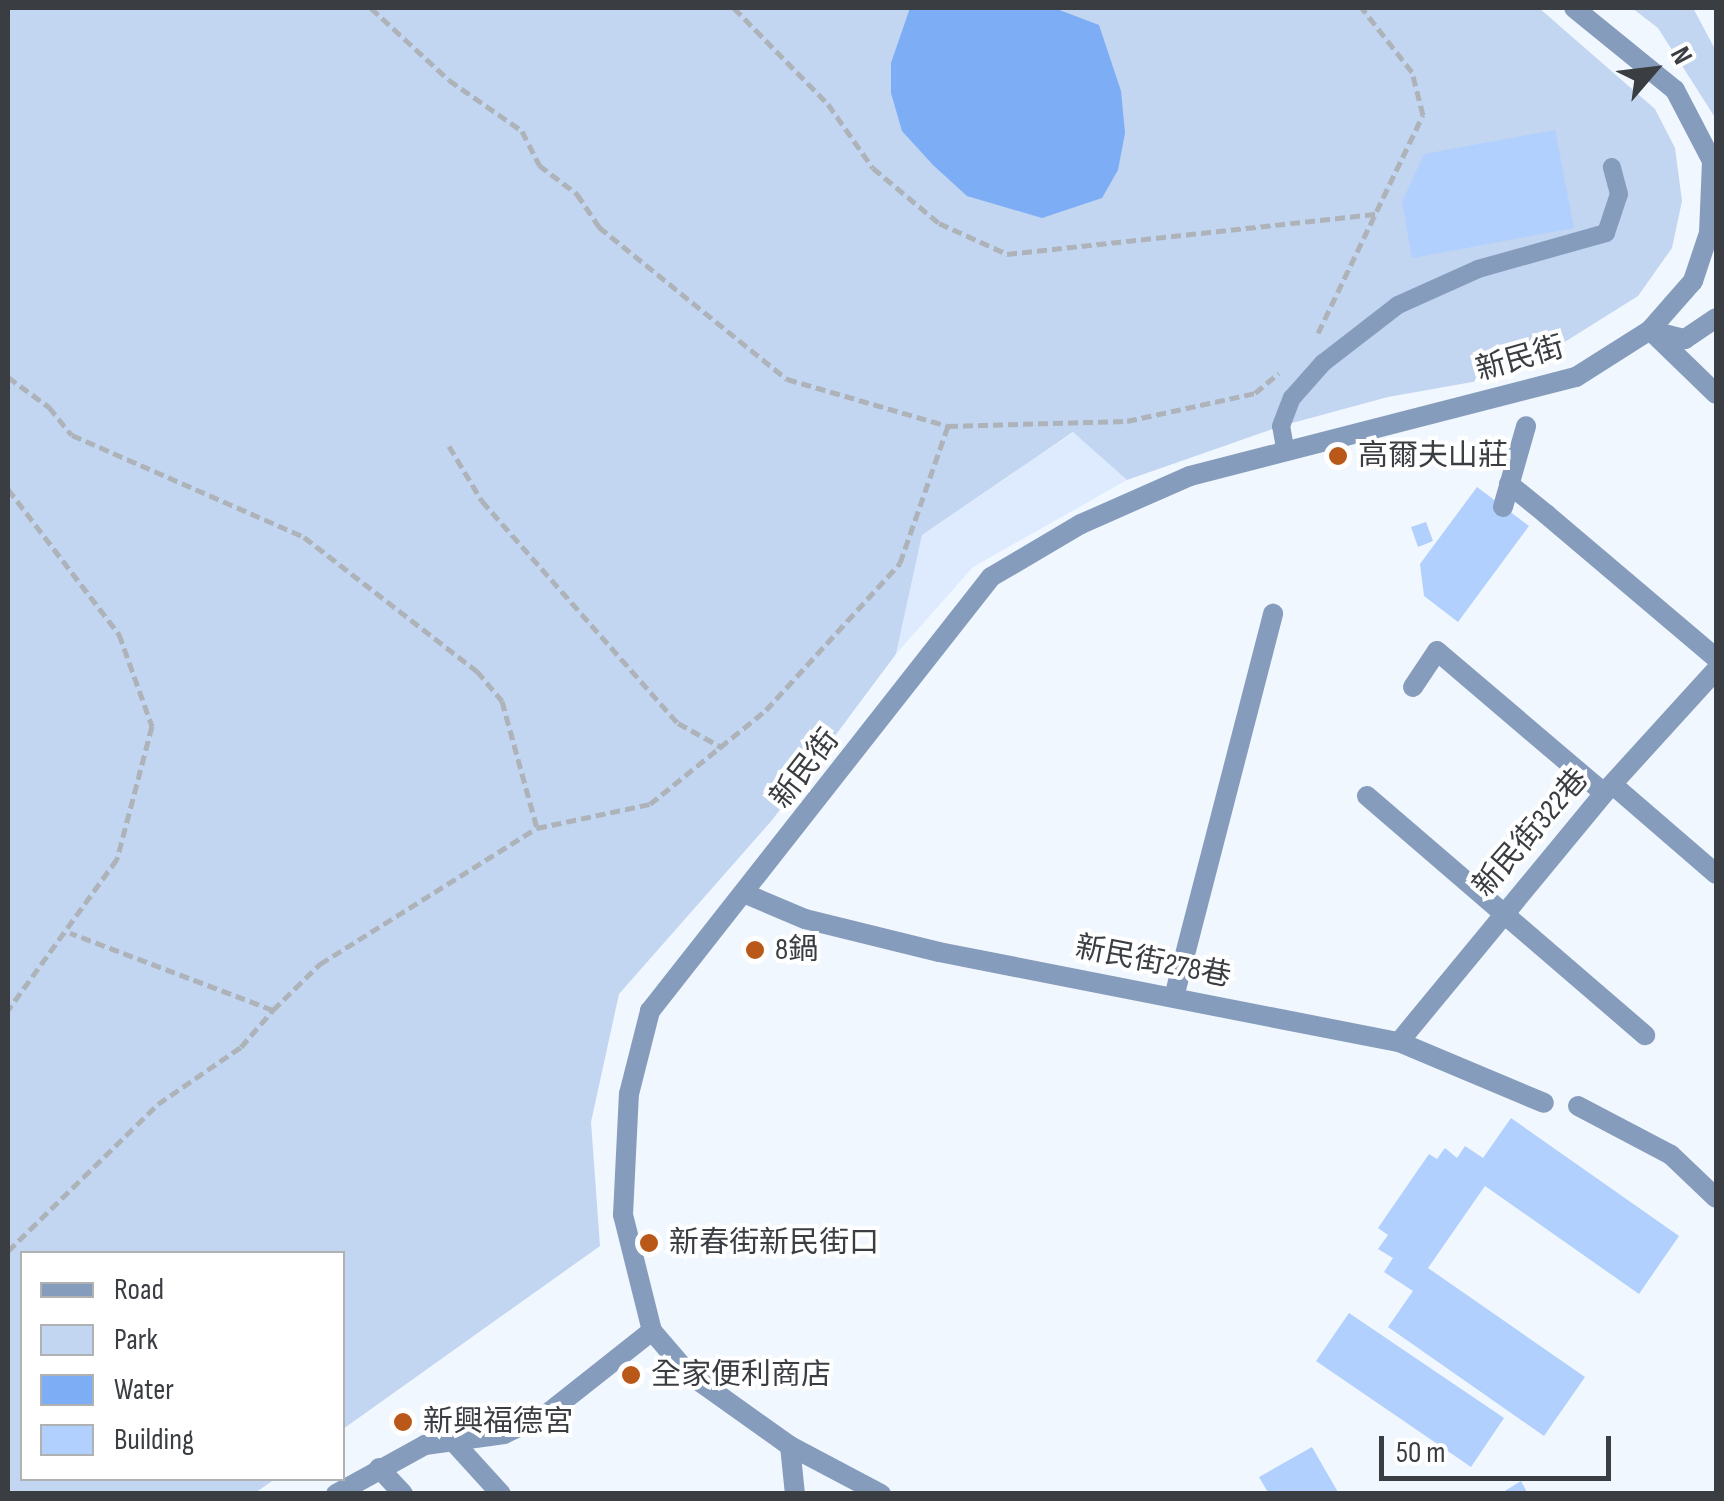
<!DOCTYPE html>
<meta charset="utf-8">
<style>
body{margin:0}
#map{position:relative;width:1724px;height:1501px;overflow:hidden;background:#f1f7fe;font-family:"Sofia Sans Condensed","Noto Sans TC",sans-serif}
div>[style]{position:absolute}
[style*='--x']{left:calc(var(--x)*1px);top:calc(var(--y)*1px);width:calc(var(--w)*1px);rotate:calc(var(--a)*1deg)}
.built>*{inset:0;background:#deebfe}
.green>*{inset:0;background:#c2d5f1}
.water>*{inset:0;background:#7cadf5}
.building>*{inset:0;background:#b2d0fd}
.path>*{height:5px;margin-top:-2.5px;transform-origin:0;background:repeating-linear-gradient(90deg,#aeb3b9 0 10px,transparent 0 15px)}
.service>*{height:18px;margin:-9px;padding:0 9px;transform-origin:9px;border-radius:9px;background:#869cbc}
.pedestrian>*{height:20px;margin:-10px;padding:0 10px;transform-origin:10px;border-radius:10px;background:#869cbc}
.minor>*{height:20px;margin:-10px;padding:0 10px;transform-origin:10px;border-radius:10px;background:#869cbc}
.dots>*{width:28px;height:28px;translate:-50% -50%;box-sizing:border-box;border:5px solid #fff;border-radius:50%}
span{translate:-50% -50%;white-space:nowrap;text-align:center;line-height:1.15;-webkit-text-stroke:8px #fff;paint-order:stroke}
.street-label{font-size:30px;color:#3a3d42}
.poi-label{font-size:30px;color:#3a3d42}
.left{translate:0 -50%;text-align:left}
.frame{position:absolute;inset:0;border:10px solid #3a3d42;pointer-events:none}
.legend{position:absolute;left:20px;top:1251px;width:325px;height:230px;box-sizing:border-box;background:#fff;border:2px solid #b0b1b3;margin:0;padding:12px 18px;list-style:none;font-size:30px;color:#3a3d42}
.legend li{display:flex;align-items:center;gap:20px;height:50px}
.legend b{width:50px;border:2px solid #b0b1b3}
.north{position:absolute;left:1604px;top:20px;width:100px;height:100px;-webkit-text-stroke:8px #fff;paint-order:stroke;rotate:62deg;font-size:28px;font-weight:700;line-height:40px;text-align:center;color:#3a3d42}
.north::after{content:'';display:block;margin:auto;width:35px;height:45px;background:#3a3d42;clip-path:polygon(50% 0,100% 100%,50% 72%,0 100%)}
.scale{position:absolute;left:1379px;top:1436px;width:232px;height:45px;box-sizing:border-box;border:5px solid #3a3d42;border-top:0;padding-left:12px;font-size:30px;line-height:35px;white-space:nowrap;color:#3a3d42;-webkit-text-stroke:8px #fff;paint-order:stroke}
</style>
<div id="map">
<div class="built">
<i style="clip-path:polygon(1074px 432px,1127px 480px,973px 567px,896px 654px,922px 535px)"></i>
</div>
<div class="green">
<i style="clip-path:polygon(8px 8px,1539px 8px,1655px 109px,1675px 148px,1682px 201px,1672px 248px,1638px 296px,1512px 375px,1388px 397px,1281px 426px,1127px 480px,1073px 432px,922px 535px,896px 654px,773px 819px,619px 994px,591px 1122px,600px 1246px,343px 1429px,342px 1254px,22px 1254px,22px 1478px,275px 1479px,255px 1493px,8px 1494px)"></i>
<i style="clip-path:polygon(1632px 8px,1693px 8px,1716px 51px,1716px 119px,1658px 28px)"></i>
</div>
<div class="water">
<i style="clip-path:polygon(910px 8px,1054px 8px,1099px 25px,1121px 91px,1125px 133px,1118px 170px,1102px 198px,1042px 218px,967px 196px,933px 165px,902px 131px,891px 93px,891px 63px)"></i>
</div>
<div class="building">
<i style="clip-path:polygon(1555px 130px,1574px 228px,1412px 258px,1402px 202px,1424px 154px)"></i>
<i style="clip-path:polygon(1477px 487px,1529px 526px,1458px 622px,1424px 596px,1420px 564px)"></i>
<i style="clip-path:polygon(1426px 522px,1433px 541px,1418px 547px,1411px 527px)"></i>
<i style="clip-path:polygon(1511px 1118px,1679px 1236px,1639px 1294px,1485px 1186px,1428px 1268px,1585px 1377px,1544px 1436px,1388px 1327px,1413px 1291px,1384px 1272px,1393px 1258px,1378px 1249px,1388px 1235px,1378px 1228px,1429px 1154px,1437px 1159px,1445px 1148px,1457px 1158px,1465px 1146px,1483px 1158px)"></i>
<i style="clip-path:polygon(1349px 1313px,1504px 1418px,1471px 1467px,1316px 1361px)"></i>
<i style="clip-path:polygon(1312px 1447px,1339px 1494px,1269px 1494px,1259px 1477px)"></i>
<i style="clip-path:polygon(1521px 1481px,1528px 1494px,1500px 1494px)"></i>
</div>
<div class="path">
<i style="--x:371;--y:8;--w:106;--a:42.7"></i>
<i style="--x:449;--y:80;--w:89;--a:34.9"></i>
<i style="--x:522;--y:131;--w:38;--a:63"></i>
<i style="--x:539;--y:165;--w:48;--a:37.3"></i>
<i style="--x:577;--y:194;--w:40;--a:56"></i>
<i style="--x:599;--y:227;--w:242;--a:39"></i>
<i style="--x:787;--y:379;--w:168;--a:16.3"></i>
<i style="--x:948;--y:426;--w:179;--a:-1.6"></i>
<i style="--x:1127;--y:421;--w:131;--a:-12.3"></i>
<i style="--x:1255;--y:393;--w:31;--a:-40"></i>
<i style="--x:734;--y:8;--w:134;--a:45.6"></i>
<i style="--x:828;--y:104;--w:78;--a:54.9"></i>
<i style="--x:873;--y:168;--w:86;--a:39.8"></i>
<i style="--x:939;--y:223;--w:75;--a:24.5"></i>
<i style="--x:1007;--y:254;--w:372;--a:-6.2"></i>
<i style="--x:1318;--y:333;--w:242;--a:-64.3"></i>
<i style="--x:1423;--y:115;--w:44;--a:-104.3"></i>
<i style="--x:1412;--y:72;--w:81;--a:-128"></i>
<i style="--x:8;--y:377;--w:51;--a:36.2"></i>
<i style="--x:49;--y:407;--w:36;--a:51"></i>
<i style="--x:72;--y:435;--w:253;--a:23.7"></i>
<i style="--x:304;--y:537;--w:219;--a:37.8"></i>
<i style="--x:477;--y:671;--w:39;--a:50"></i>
<i style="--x:502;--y:701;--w:132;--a:74.6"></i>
<i style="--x:537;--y:828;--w:116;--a:-12"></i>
<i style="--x:650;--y:804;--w:149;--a:-39"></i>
<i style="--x:766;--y:710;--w:199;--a:-47.6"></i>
<i style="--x:900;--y:563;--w:145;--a:-70.7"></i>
<i style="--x:449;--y:446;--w:64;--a:59"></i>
<i style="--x:482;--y:501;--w:296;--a:48.6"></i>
<i style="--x:678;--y:723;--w:51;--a:29.1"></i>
<i style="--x:8;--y:489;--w:183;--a:52.6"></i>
<i style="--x:119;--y:634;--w:98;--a:70.3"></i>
<i style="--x:152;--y:726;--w:138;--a:104.7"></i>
<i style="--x:117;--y:859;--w:186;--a:125.8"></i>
<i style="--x:273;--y:1010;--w:66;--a:-44.4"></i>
<i style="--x:320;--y:964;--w:256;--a:-32.1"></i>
<i style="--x:8;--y:1251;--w:210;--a:-44.4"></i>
<i style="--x:158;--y:1104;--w:101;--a:-34.5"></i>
<i style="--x:241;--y:1047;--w:49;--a:-49.1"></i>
<i style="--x:273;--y:1010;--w:217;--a:-159.2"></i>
</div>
<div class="service">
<i style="--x:1285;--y:448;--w:22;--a:-100"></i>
<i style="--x:1281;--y:426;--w:30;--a:-69"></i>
<i style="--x:1292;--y:398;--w:47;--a:-48.5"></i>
<i style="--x:1323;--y:363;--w:95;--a:-37.7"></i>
<i style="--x:1398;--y:305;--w:88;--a:-24.2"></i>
<i style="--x:1478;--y:269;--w:133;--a:-15.7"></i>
<i style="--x:1606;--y:233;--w:41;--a:-71.6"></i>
<i style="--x:1619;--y:194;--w:28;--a:-105"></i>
</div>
<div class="pedestrian">
<i style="--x:1509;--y:484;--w:48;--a:39"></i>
<i style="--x:1503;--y:507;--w:84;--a:-74.1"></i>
<i style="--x:1174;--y:997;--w:396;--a:-75.5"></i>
</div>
<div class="minor">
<i style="--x:1650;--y:330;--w:92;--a:44.1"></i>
<i style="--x:1652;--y:331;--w:34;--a:14"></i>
<i style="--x:1685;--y:339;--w:37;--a:-34"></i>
<i style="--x:1546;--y:514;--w:223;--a:40.3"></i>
<i style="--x:1413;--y:687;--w:43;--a:-56.3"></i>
<i style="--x:1437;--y:651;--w:219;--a:40.4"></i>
<i style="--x:1613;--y:785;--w:136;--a:40.8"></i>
<i style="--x:1367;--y:796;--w:367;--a:40.7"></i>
<i style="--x:746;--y:894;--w:64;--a:23"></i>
<i style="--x:805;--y:919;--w:138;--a:13.8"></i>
<i style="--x:939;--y:952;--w:469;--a:11.1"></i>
<i style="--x:1399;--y:1042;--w:157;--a:22.8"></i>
<i style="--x:1399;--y:1042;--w:323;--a:-50.5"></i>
<i style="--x:1604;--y:793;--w:166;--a:-47.7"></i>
<i style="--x:1578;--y:1106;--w:105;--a:27.8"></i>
<i style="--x:1671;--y:1155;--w:62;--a:43.7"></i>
<i style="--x:451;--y:1439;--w:74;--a:47.7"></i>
<i style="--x:790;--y:1446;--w:48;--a:84.1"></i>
<i style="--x:379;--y:1468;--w:35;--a:47"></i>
<i style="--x:336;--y:1494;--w:102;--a:-28.8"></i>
<i style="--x:425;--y:1445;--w:80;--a:-7.9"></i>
<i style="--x:504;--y:1434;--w:49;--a:-25.5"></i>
<i style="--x:548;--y:1413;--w:132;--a:-38.3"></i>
<i style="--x:881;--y:1494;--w:103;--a:-152.2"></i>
<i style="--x:790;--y:1446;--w:124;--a:-144.5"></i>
<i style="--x:689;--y:1374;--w:57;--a:-130.7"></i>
<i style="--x:652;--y:1331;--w:120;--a:-104"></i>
<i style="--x:623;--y:1215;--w:121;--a:-87.2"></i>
<i style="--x:629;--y:1094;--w:86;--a:-75.8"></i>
<i style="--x:650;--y:1011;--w:552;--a:-51.84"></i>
<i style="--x:991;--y:577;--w:104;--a:-30.5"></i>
<i style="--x:1081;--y:524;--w:119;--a:-23.8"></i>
<i style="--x:1190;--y:476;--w:398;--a:-14.4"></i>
<i style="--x:1576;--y:377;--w:88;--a:-32.4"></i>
<i style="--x:1650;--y:330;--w:65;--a:-48.7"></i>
<i style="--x:1693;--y:281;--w:51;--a:-71.6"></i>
<i style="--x:1709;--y:233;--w:72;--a:-87.6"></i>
<i style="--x:1712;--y:161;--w:80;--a:-117.5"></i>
<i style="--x:1675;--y:90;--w:130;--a:-140.9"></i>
</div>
<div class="dots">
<i style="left:1338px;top:456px;background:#b95819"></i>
<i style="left:755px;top:950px;background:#b95819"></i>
<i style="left:649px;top:1243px;background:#b95819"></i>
<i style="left:631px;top:1375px;background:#b95819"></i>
<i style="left:403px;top:1422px;background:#b95819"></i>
</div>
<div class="street-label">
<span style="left:1520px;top:359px;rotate:-16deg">新民街</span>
<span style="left:805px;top:769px;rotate:-52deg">新民街</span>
<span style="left:1531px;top:833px;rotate:-49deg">新民街322巷</span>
<span style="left:1153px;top:962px;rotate:11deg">新民街278巷</span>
</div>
<div class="poi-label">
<span class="left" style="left:1358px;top:456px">高爾夫山莊</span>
<span class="left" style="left:775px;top:950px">8鍋</span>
<span class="left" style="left:669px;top:1243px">新春街新民街口</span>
<span class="left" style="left:651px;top:1375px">全家便利商店</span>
<span class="left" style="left:423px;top:1422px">新興福德宮</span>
</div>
<div class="frame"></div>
<ul class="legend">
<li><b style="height:12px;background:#869cbc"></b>Road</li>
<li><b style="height:28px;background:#c2d5f1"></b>Park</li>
<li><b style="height:28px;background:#7cadf5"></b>Water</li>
<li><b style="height:28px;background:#b2d0fd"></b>Building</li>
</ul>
<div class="north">N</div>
<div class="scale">50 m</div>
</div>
